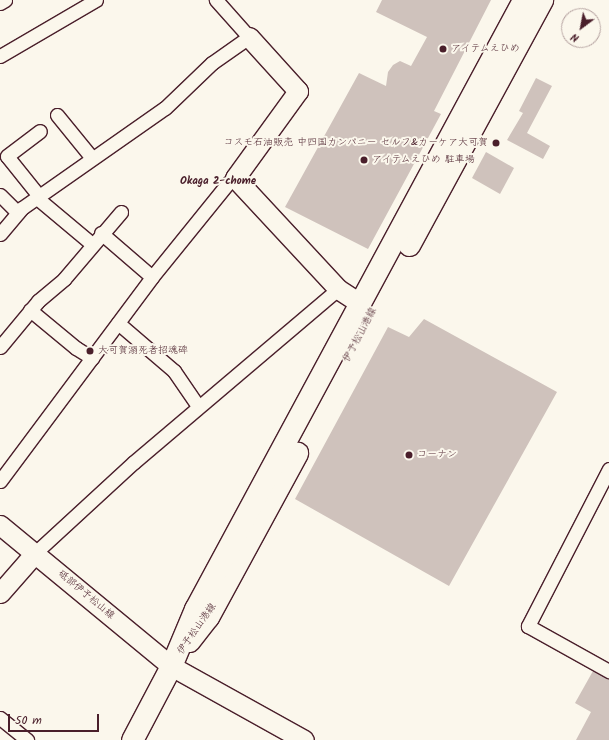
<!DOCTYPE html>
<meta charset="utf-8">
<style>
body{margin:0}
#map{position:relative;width:609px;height:740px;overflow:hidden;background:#fbf7ec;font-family:Kalam,"Klee One",sans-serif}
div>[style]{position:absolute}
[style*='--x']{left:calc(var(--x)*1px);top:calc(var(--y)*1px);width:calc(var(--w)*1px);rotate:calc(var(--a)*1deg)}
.building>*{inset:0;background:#cfc2bc}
.roads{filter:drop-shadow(1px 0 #4a1f2b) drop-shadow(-1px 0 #4a1f2b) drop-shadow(0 1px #4a1f2b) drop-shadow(0 -1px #4a1f2b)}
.street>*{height:13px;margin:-6.5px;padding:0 6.5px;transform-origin:6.5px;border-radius:6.5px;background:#fbf7ec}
.secondary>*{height:19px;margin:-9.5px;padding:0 9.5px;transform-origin:9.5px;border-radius:9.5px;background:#fbf7ec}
.primary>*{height:21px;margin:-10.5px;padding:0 10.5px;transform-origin:10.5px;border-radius:10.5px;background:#fbf7ec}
.dots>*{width:11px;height:11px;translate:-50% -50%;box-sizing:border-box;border:2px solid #fbf7ec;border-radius:50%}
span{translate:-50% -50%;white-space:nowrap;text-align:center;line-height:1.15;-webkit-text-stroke:4px #fbf7ec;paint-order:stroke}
.poi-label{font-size:10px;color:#4a1f2b}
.left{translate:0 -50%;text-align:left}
.right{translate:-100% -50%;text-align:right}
.street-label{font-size:10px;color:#4a1f2b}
.neighbourhood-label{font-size:11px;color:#4a1f2b;font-weight:700}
.north{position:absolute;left:561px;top:8px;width:40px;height:40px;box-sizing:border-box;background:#fbf7ec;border:1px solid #b4a19f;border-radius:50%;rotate:212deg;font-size:11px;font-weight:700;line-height:16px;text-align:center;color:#4a1f2b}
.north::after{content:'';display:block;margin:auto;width:14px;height:18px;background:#4a1f2b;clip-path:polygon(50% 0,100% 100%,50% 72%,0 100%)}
.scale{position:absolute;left:8px;top:714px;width:91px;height:18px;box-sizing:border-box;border:2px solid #4a1f2b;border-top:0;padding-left:5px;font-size:12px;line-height:14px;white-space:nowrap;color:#4a1f2b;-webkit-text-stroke:3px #fbf7ec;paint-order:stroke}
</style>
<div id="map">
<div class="building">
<i style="clip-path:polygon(382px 0,491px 0,434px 111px,441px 114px,368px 249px,285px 207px,359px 73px,386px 86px,388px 72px,393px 65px,400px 61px,411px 66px,427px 37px,376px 12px)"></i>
<i style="clip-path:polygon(536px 78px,552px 86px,527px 133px,550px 146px,543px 159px,507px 140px,523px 113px,519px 111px)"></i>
<i style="clip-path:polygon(486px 152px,514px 168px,500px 194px,472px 178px)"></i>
<i style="clip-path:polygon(424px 319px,557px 392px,449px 586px,295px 499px,388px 327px,409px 337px)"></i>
<i style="clip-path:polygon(593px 671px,609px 680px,609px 740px,576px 740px,591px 712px,575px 703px)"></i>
</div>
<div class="roads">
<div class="street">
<i style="--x:0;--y:3;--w:6;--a:-31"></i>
<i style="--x:0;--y:56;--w:111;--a:-30.3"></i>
<i style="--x:57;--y:115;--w:55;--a:50.9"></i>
<i style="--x:0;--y:195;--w:25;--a:45"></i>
<i style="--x:39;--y:196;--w:51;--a:-128.7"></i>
<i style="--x:7;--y:156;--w:41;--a:-37.1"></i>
<i style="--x:37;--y:198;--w:72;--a:39.9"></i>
<i style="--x:101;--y:233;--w:67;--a:40.8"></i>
<i style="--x:0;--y:234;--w:34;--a:-50"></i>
<i style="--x:22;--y:208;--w:174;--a:-35"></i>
<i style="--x:165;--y:108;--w:65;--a:-43.8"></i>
<i style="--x:212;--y:63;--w:45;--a:-35.1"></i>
<i style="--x:249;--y:37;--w:50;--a:-131.7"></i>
<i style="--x:30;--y:310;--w:60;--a:39.6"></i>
<i style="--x:76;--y:348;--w:19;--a:32"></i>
<i style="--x:118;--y:323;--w:74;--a:40.6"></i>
<i style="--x:174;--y:371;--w:42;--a:55.6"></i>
<i style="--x:0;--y:347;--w:60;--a:-50.4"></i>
<i style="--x:38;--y:301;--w:34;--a:-40"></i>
<i style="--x:64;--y:279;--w:88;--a:-49.6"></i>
<i style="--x:609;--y:469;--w:177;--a:117.3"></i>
<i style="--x:528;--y:626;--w:93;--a:29.1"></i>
<i style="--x:0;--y:481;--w:254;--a:-53.3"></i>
<i style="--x:152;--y:277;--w:121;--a:-51"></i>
<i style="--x:228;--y:183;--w:9;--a:-36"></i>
<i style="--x:35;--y:553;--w:134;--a:-42.6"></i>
<i style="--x:134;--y:462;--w:267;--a:-40.3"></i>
<i style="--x:0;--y:718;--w:35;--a:39"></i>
</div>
<div class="secondary">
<i style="--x:249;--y:37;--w:73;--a:47.8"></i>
<i style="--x:298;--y:91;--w:107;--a:125.9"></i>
<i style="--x:235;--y:178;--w:151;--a:47.1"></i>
<i style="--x:338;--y:289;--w:27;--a:33"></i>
<i style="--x:0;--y:525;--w:222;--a:39.5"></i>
<i style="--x:171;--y:666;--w:152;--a:29.1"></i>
<i style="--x:0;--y:593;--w:53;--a:-48.8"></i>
</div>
<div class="primary">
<i style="--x:409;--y:245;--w:279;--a:-61.5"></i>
<i style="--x:189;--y:641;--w:31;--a:-52"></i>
<i style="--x:208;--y:617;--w:187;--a:-61.5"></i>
<i style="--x:132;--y:740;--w:84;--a:-62.2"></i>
<i style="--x:171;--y:666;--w:62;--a:-67.2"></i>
<i style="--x:195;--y:609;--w:692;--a:-61.69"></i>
</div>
</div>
<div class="dots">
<i style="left:443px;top:49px;background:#4a1f2b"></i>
<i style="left:496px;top:143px;background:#4a1f2b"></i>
<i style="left:364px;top:160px;background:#4a1f2b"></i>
<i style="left:90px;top:351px;background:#4a1f2b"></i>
<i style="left:409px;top:455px;background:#4a1f2b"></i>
</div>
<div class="poi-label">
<span class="left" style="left:451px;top:49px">アイテムえひめ</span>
<span class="right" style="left:488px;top:143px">コスモ石油販売 中四国カンパニー セルフ&amp;カーケア大可賀</span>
<span class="left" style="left:372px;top:160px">アイテムえひめ 駐車場</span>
<span class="left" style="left:98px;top:351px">大可賀溺死者招魂碑</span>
<span class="left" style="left:417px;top:455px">コーナン</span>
</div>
<div class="street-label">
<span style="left:360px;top:335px;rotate:-62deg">伊予松山港線</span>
<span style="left:86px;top:595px;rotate:40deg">砥部伊予松山線</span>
<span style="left:197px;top:629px;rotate:-55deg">伊予松山港線</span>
</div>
<div class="neighbourhood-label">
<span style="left:218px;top:181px">Okaga 2-chome</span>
</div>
<div class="north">N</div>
<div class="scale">50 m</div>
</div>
